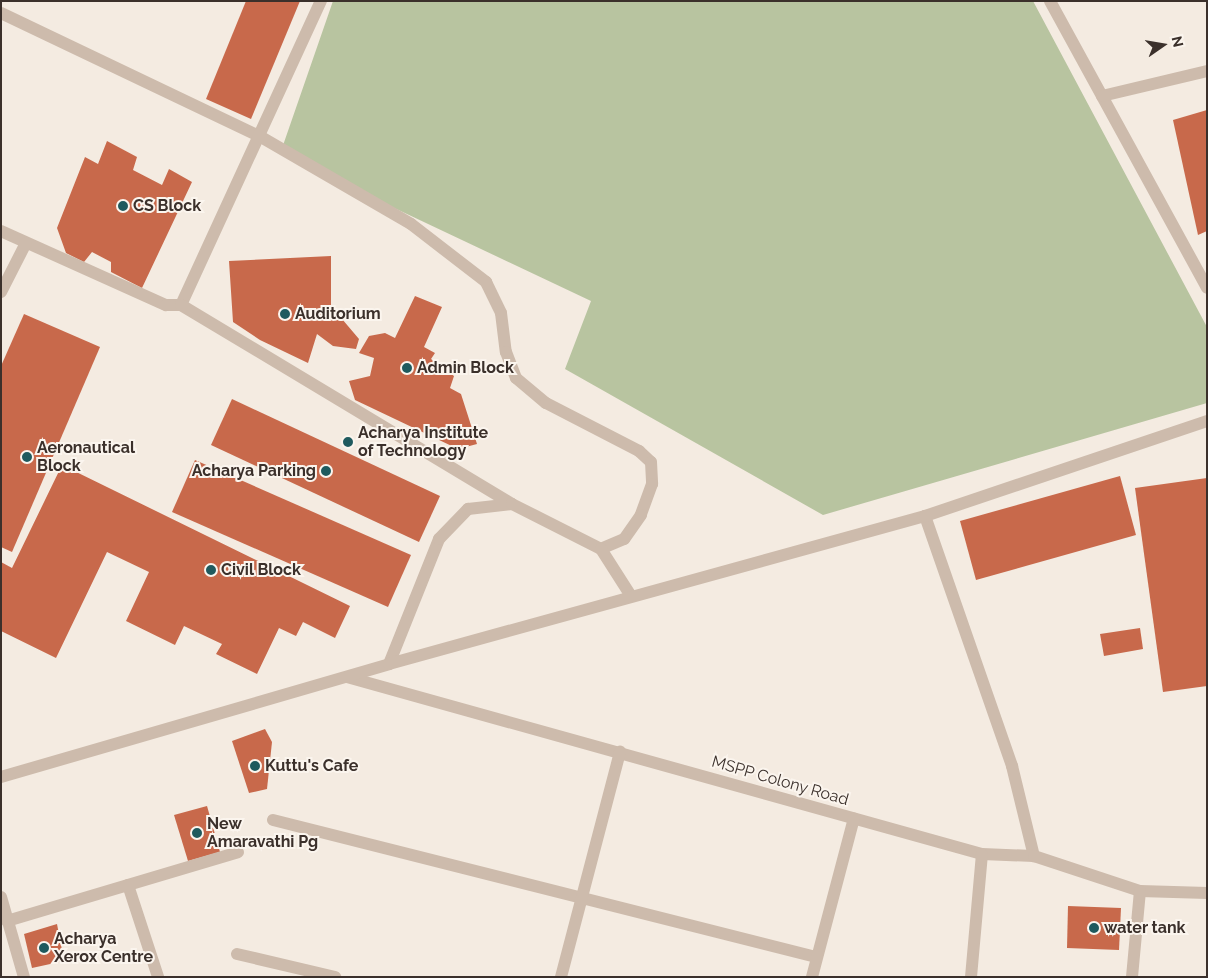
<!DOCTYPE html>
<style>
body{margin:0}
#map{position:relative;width:1208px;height:978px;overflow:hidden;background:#f4ebe1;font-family:Raleway,sans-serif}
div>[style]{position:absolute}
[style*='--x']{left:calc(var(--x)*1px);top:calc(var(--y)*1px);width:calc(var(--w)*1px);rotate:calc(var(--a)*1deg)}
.green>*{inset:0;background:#b8c4a0}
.building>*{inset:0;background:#c8694b}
.minor>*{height:12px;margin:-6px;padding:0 6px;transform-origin:6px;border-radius:6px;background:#cdbbac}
.dots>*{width:14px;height:14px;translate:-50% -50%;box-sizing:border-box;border:2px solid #fbf5ee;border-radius:50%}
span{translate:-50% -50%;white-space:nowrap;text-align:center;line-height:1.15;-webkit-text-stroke:4px #fbf5ee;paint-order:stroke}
.poi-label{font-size:16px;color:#3b302b;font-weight:700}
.left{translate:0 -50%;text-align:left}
.right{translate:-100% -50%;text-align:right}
.street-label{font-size:16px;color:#3b302b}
.frame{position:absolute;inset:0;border:2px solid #3b302b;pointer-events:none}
.north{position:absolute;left:1138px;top:20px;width:50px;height:50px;-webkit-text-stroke:4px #fbf5ee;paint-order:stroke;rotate:77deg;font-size:14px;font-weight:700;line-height:20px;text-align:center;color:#3b302b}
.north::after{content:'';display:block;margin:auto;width:18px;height:22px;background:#3b302b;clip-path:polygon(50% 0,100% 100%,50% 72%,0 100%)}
</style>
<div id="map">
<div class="green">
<i style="clip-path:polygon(333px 1px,1033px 1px,1207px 327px,1207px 403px,823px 515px,565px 369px,591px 301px,280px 154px)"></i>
</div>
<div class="building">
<i style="clip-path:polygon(246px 1px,300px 1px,251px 119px,206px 99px)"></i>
<i style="clip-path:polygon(1207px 110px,1207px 231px,1198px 235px,1173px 120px)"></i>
<i style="clip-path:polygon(107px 141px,137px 157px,133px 170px,162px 185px,169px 169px,192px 182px,142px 288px,111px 272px,111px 262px,92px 252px,84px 262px,66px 253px,57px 228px,85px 157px,98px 164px)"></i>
<i style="clip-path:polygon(331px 256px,331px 306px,359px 339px,356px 349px,333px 346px,317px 334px,308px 363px,260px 340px,233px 322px,229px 261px)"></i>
<i style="clip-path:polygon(415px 296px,442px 307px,424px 347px,435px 353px,431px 359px,454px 376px,450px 388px,461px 394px,477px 444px,458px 449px,355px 400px,349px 381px,370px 376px,374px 358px,359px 353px,369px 336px,385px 333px,395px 338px)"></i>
<i style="clip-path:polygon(24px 314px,100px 347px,12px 552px,1px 547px,1px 366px)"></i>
<i style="clip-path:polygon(232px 399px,440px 496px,419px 542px,211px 445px)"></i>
<i style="clip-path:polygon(195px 460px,411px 555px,388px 607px,172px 512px)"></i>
<i style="clip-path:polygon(62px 465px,350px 606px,335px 638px,303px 622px,296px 636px,279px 628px,257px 674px,216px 654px,222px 644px,184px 626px,175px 645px,126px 621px,149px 572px,107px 552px,56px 658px,1px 631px,1px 562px,12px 568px)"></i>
<i style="clip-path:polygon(1120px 476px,1136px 535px,976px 580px,960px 521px)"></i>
<i style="clip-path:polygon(1207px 478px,1207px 686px,1163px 692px,1135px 488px)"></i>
<i style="clip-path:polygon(1140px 628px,1143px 649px,1104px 656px,1100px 634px)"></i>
<i style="clip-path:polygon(265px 729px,272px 742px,267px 789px,249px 793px,232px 741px)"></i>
<i style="clip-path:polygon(207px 806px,220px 852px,188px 861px,174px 815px)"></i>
<i style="clip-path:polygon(1068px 906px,1121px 908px,1119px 950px,1067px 948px)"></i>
<i style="clip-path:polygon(57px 924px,64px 961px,32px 968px,24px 934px)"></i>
</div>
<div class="minor">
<i style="--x:1050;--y:1;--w:327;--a:61.3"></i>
<i style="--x:1;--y:13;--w:288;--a:25.5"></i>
<i style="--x:261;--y:137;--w:173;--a:30.1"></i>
<i style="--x:411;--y:224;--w:95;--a:37.7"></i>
<i style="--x:486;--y:282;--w:34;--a:64"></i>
<i style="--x:501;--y:313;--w:39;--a:83"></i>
<i style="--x:506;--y:352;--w:28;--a:69"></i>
<i style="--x:516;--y:378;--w:39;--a:40"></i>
<i style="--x:546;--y:403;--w:105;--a:27.3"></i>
<i style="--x:639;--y:451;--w:16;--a:43"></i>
<i style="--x:651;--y:462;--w:22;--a:87"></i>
<i style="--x:652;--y:484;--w:33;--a:110"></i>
<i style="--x:641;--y:515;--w:29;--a:125"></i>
<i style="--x:624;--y:539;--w:25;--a:157"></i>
<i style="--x:1102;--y:96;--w:108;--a:-13.4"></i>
<i style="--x:1;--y:231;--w:181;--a:24.2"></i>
<i style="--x:166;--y:305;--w:15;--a:0"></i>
<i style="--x:181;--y:305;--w:335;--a:-65.3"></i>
<i style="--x:1;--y:292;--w:55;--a:-63"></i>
<i style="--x:181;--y:305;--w:386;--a:31"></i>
<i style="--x:925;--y:516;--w:265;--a:70.8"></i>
<i style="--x:1012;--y:766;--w:93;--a:76.3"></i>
<i style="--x:389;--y:664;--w:135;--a:-68.2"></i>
<i style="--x:439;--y:539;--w:42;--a:-46"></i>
<i style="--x:468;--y:509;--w:44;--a:-6.5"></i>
<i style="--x:512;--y:504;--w:100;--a:26.8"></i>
<i style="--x:601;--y:549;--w:56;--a:57.4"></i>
<i style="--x:347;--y:677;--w:659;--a:15.58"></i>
<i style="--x:982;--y:854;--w:52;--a:2.2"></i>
<i style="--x:1034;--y:856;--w:112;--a:18.3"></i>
<i style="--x:1140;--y:891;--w:67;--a:1.7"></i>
<i style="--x:1;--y:777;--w:404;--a:-16.2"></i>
<i style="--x:389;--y:664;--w:556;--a:-15.44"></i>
<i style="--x:925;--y:516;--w:298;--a:-18.6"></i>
<i style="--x:273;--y:820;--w:560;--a:14.16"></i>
<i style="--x:128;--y:885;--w:97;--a:71.9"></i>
<i style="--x:1;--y:897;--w:83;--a:74"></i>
<i style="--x:7;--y:921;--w:241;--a:-16.6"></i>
<i style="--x:237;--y:954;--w:101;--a:13.2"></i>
<i style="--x:561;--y:977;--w:233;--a:-75.3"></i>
<i style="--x:812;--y:977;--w:164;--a:-75.2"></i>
<i style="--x:971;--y:977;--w:123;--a:-84.9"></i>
<i style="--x:1132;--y:977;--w:86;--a:-84.7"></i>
</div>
<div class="dots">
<i style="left:123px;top:206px;background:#1f5a5e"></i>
<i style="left:285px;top:314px;background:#1f5a5e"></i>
<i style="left:407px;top:368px;background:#1f5a5e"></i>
<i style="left:348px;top:442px;background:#1f5a5e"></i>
<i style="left:27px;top:457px;background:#1f5a5e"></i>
<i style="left:326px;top:471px;background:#1f5a5e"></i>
<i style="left:211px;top:570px;background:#1f5a5e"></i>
<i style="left:255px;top:766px;background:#1f5a5e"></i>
<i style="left:197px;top:833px;background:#1f5a5e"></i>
<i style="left:1094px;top:928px;background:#1f5a5e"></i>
<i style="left:44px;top:948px;background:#1f5a5e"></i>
</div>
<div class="poi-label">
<span class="left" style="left:133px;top:206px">CS Block</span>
<span class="left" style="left:295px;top:314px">Auditorium</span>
<span class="left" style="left:417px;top:368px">Admin Block</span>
<span class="left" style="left:358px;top:442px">Acharya Institute<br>of Technology</span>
<span class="left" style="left:37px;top:457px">Aeronautical<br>Block</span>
<span class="right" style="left:316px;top:471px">Acharya Parking</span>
<span class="left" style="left:221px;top:570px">Civil Block</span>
<span class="left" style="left:265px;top:766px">Kuttu's Cafe</span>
<span class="left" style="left:207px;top:833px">New<br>Amaravathi Pg</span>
<span class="left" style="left:1104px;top:928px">water tank</span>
<span class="left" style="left:54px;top:948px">Acharya<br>Xerox Centre</span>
</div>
<div class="street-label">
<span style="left:780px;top:781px;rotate:16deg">MSPP Colony Road</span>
</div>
<div class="frame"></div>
<div class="north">N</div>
</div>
